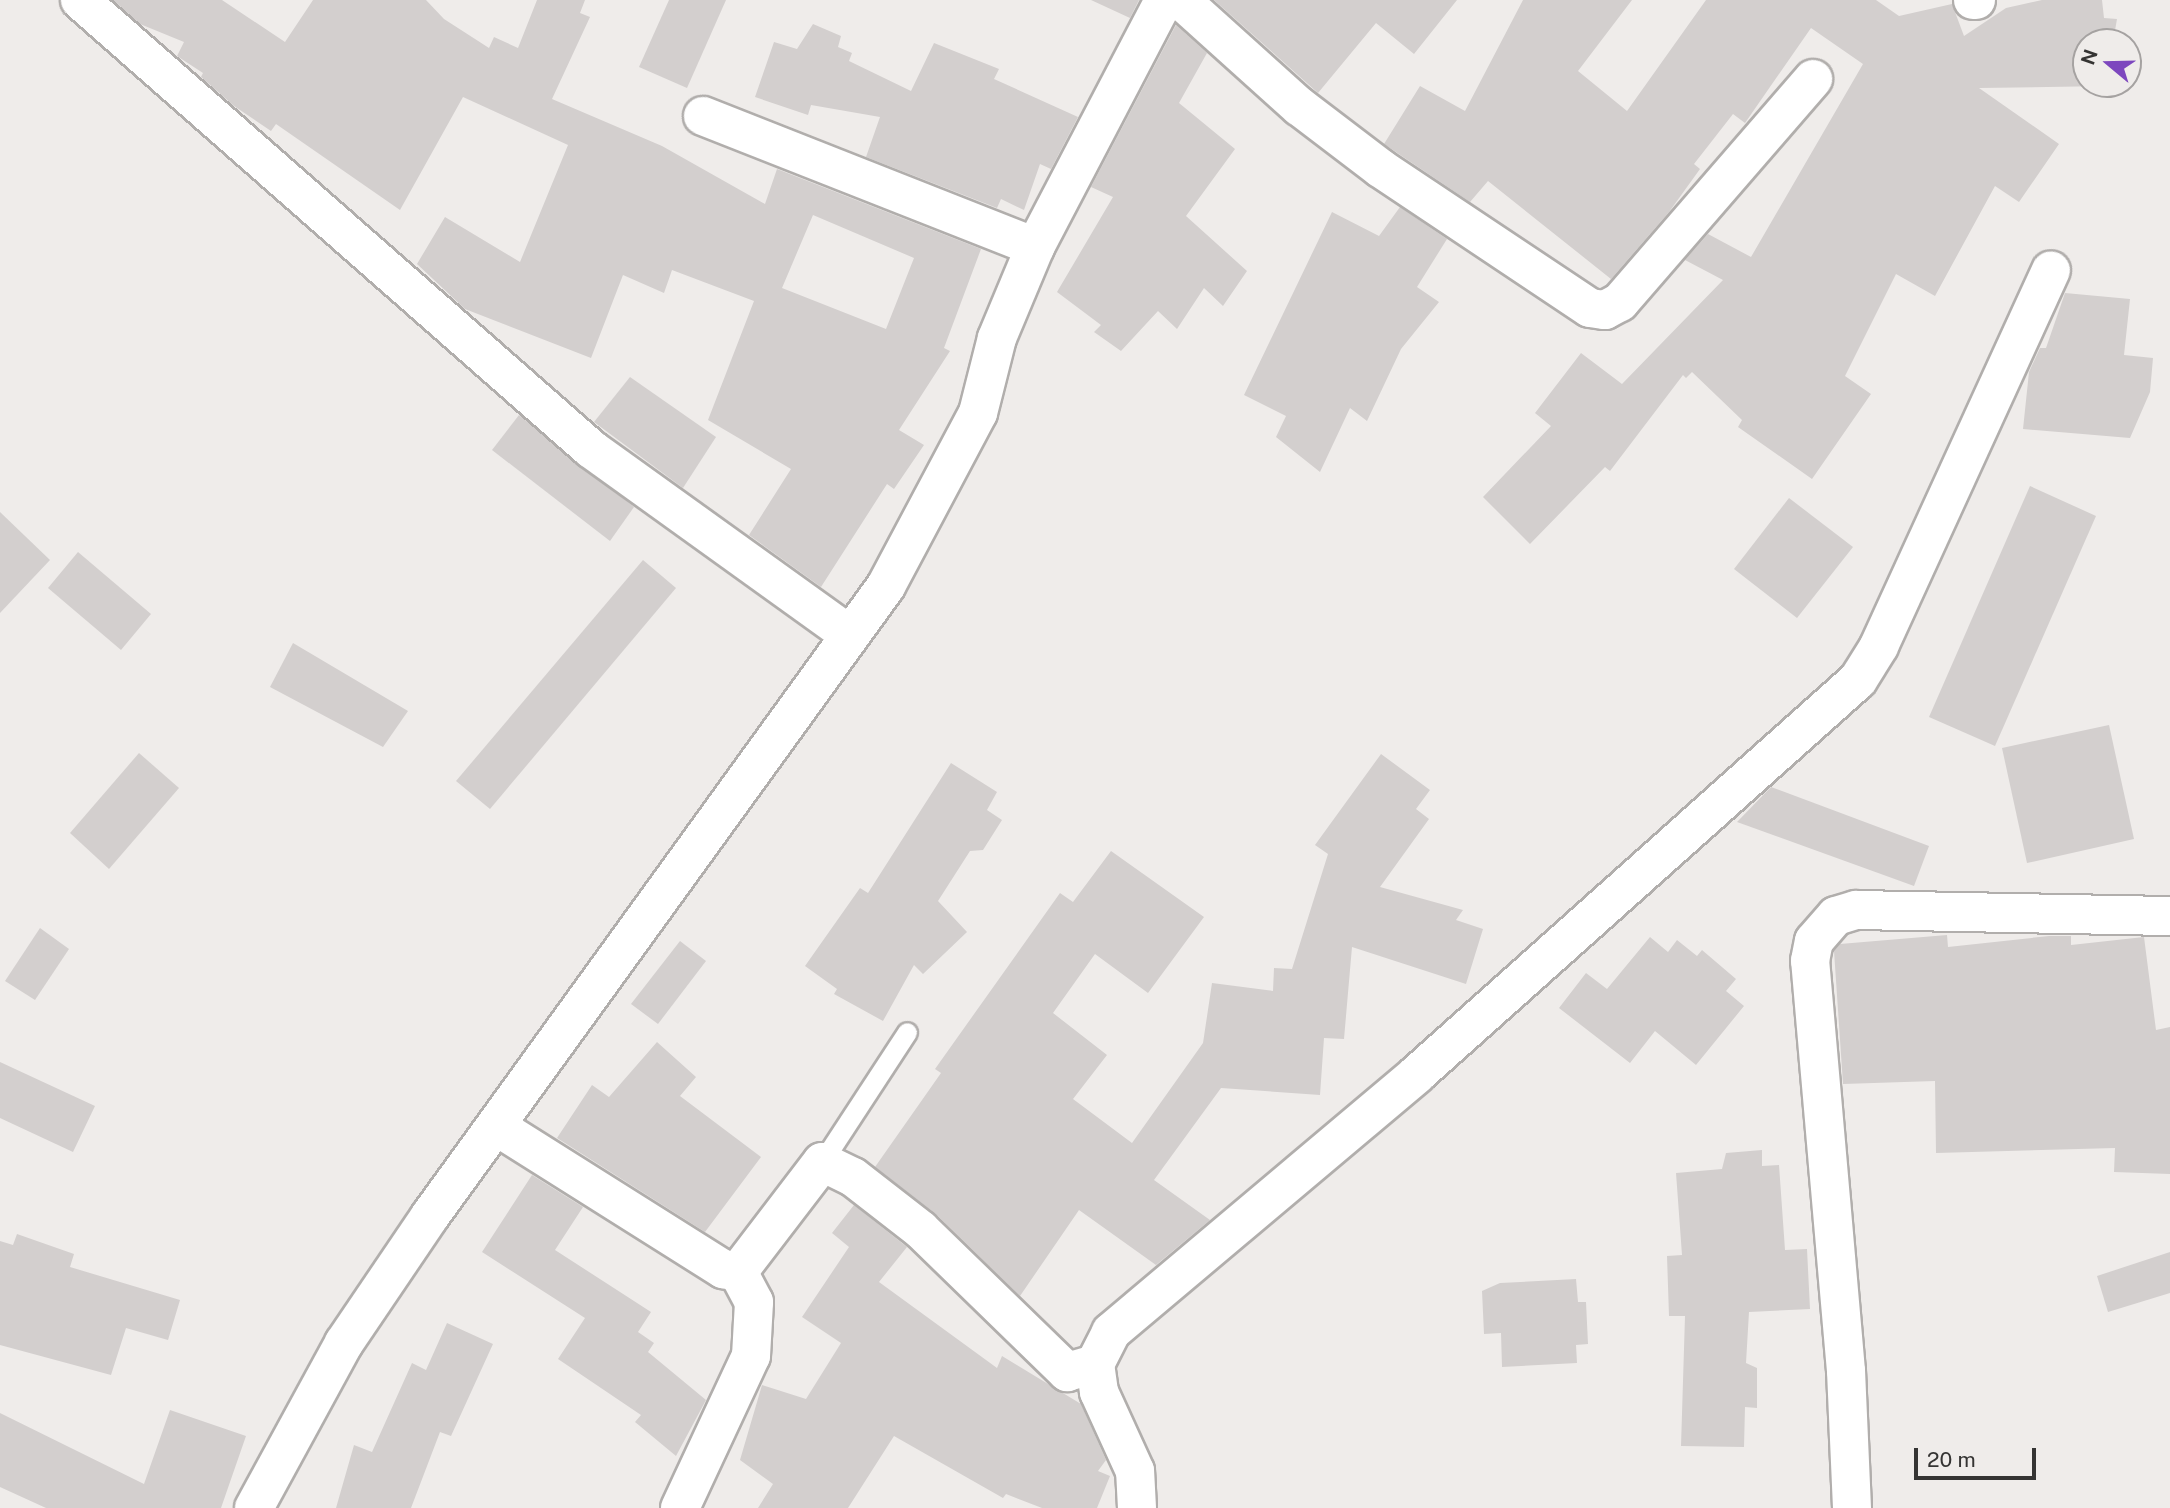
<!DOCTYPE html>
<style>
body{margin:0}
#map{position:relative;width:2170px;height:1508px;overflow:hidden;background:#efecea;font-family:"Public Sans",sans-serif}
div>[style]{position:absolute}
[style*='--x']{left:calc(var(--x)*1px);top:calc(var(--y)*1px);width:calc(var(--w)*1px);rotate:calc(var(--a)*1deg)}
.building>*{inset:0;background:#d3cfce}
.roads{filter:drop-shadow(2px 0 #b1aeac) drop-shadow(-2px 0 #b1aeac) drop-shadow(0 2px #b1aeac) drop-shadow(0 -2px #b1aeac)}
.lane>*{height:19px;margin:-9.5px;padding:0 9.5px;transform-origin:9.5px;border-radius:9.5px;background:#fff}
.street>*{height:38px;margin:-19px;padding:0 19px;transform-origin:19px;border-radius:19px;background:#fff}
span{translate:-50% -50%;white-space:nowrap;text-align:center;line-height:1.15;-webkit-text-stroke:7px #efecea;paint-order:stroke}
.north{position:absolute;left:2072px;top:28px;width:70px;height:70px;box-sizing:border-box;background:#efecea;border:2px solid #a5a2a1;border-radius:50%;rotate:289deg;font-size:19px;font-weight:700;line-height:28px;text-align:center;color:#353433}
.north::after{content:'';display:block;margin:auto;width:24px;height:32px;background:#7d47be;clip-path:polygon(50% 0,100% 100%,50% 72%,0 100%)}
.scale{position:absolute;left:1914px;top:1448px;width:122px;height:32px;box-sizing:border-box;border:4px solid #353433;border-top:0;padding-left:9px;font-size:21px;line-height:24px;white-space:nowrap;color:#353433;-webkit-text-stroke:5px #efecea;paint-order:stroke}
</style>
<div id="map">
<div class="building">
<i style="clip-path:polygon(evenodd,113px 0,222px 0,285px 42px,313px 0,426px 0,444px 19px,489px 48px,494px 37px,518px 48px,537px 0,585px 0,580px 13px,590px 17px,552px 99px,662px 146px,765px 204px,777px 169px,981px 249px,944px 348px,950px 351px,899px 430px,924px 445px,894px 489px,887px 484px,821px 587px,749px 535px,791px 469px,708px 420px,754px 301px,672px 270px,664px 293px,623px 275px,591px 358px,465px 309px,417px 264px,445px 217px,520px 262px,568px 145px,463px 97px,400px 210px,276px 124px,271px 131px,234px 106px,201px 77px,203px 73px,177px 56px,184px 42px,140px 24px,113px 0,813px 215px,914px 258px,886px 329px,782px 288px,813px 215px)"></i>
<i style="clip-path:polygon(669px 0,726px 0,687px 88px,639px 67px)"></i>
<i style="clip-path:polygon(1091px 0,1139px 0,1130px 18px)"></i>
<i style="clip-path:polygon(1214px 0,1457px 0,1414px 54px,1376px 23px,1318px 93px)"></i>
<i style="clip-path:polygon(1523px 0,1632px 0,1578px 71px,1627px 111px,1706px 0,1876px 0,1899px 16px,1952px 4px,1964px 36px,2006px 8px,2042px 0,2102px 0,2104px 18px,2117px 19px,2113px 42px,2086px 42px,2086px 84px,2107px 86px,1979px 88px,2059px 144px,2019px 202px,1995px 186px,1935px 296px,1896px 274px,1845px 376px,1871px 394px,1812px 479px,1738px 427px,1742px 420px,1692px 372px,1686px 378px,1683px 375px,1610px 471px,1605px 467px,1530px 544px,1483px 497px,1551px 426px,1535px 413px,1581px 353px,1622px 384px,1723px 280px,1685px 260px,1708px 234px,1751px 257px,1863px 64px,1811px 28px,1745px 123px,1733px 114px,1694px 164px,1700px 169px,1669px 212px,1611px 279px,1488px 181px,1470px 202px,1384px 144px,1420px 86px,1465px 111px)"></i>
<i style="clip-path:polygon(813px 24px,841px 36px,838px 47px,852px 53px,849px 61px,911px 91px,934px 43px,999px 69px,994px 79px,1078px 117px,1051px 169px,1040px 164px,1024px 210px,1001px 199px,997px 208px,866px 157px,880px 117px,811px 105px,808px 115px,755px 97px,774px 42px,797px 49px)"></i>
<i style="clip-path:polygon(1176px 25px,1207px 53px,1179px 103px,1235px 149px,1186px 216px,1247px 271px,1223px 306px,1204px 288px,1177px 329px,1158px 311px,1121px 351px,1094px 332px,1101px 325px,1057px 292px,1113px 197px,1091px 187px)"></i>
<i style="clip-path:polygon(1400px 207px,1447px 239px,1417px 287px,1439px 302px,1401px 349px,1367px 421px,1350px 408px,1320px 472px,1276px 437px,1286px 416px,1244px 395px,1332px 212px,1379px 236px)"></i>
<i style="clip-path:polygon(2065px 293px,2130px 299px,2124px 355px,2153px 358px,2150px 392px,2130px 438px,2023px 429px,2029px 372px,2040px 348px,2046px 348px)"></i>
<i style="clip-path:polygon(630px 377px,716px 437px,683px 488px,594px 422px)"></i>
<i style="clip-path:polygon(519px 415px,634px 507px,610px 541px,492px 450px)"></i>
<i style="clip-path:polygon(2030px 486px,2096px 516px,1995px 746px,1929px 717px)"></i>
<i style="clip-path:polygon(1789px 498px,1853px 547px,1797px 618px,1734px 569px)"></i>
<i style="clip-path:polygon(0 512px,50px 560px,0 613px)"></i>
<i style="clip-path:polygon(78px 552px,151px 614px,121px 650px,48px 588px)"></i>
<i style="clip-path:polygon(643px 560px,676px 588px,490px 809px,456px 781px)"></i>
<i style="clip-path:polygon(293px 643px,408px 711px,383px 747px,270px 687px)"></i>
<i style="clip-path:polygon(2109px 725px,2134px 839px,2027px 863px,2002px 748px)"></i>
<i style="clip-path:polygon(139px 753px,179px 788px,109px 869px,70px 833px)"></i>
<i style="clip-path:polygon(1381px 754px,1430px 790px,1416px 809px,1429px 819px,1380px 887px,1463px 910px,1456px 920px,1483px 929px,1466px 984px,1352px 947px,1344px 1039px,1324px 1038px,1320px 1095px,1221px 1088px,1154px 1180px,1210px 1220px,1156px 1265px,1079px 1210px,1020px 1296px,936px 1214px,875px 1167px,941px 1073px,935px 1069px,1060px 893px,1073px 902px,1111px 851px,1204px 917px,1148px 993px,1095px 954px,1053px 1013px,1107px 1055px,1073px 1099px,1132px 1143px,1203px 1043px,1212px 983px,1273px 991px,1274px 968px,1292px 969px,1328px 854px,1315px 845px)"></i>
<i style="clip-path:polygon(951px 763px,997px 792px,987px 810px,1002px 820px,983px 850px,970px 851px,938px 901px,967px 932px,923px 974px,914px 965px,883px 1021px,834px 994px,837px 989px,805px 966px,860px 888px,868px 893px)"></i>
<i style="clip-path:polygon(1771px 787px,1929px 846px,1914px 886px,1737px 822px)"></i>
<i style="clip-path:polygon(40px 928px,69px 949px,35px 1000px,5px 981px)"></i>
<i style="clip-path:polygon(1947px 935px,1948px 947px,2049px 936px,2071px 936px,2071px 945px,2144px 937px,2156px 1030px,2170px 1027px,2170px 1174px,2114px 1172px,2115px 1148px,1936px 1153px,1935px 1081px,1843px 1084px,1834px 951px,1840px 944px)"></i>
<i style="clip-path:polygon(1650px 937px,1668px 952px,1677px 940px,1697px 956px,1702px 950px,1736px 979px,1726px 991px,1744px 1006px,1696px 1065px,1655px 1031px,1630px 1063px,1559px 1008px,1586px 973px,1607px 989px)"></i>
<i style="clip-path:polygon(680px 941px,706px 961px,658px 1024px,631px 1004px)"></i>
<i style="clip-path:polygon(657px 1042px,696px 1077px,680px 1096px,761px 1157px,705px 1232px,557px 1138px,592px 1085px,609px 1097px)"></i>
<i style="clip-path:polygon(0 1062px,95px 1106px,73px 1152px,0 1118px)"></i>
<i style="clip-path:polygon(1762px 1150px,1762px 1166px,1779px 1165px,1785px 1250px,1807px 1249px,1810px 1309px,1749px 1312px,1746px 1363px,1757px 1368px,1757px 1408px,1745px 1407px,1744px 1447px,1681px 1446px,1685px 1316px,1669px 1316px,1667px 1256px,1682px 1255px,1676px 1173px,1722px 1169px,1726px 1153px)"></i>
<i style="clip-path:polygon(532px 1175px,583px 1207px,555px 1250px,651px 1312px,638px 1332px,654px 1343px,648px 1352px,706px 1400px,676px 1456px,635px 1422px,641px 1415px,558px 1359px,585px 1318px,482px 1252px)"></i>
<i style="clip-path:polygon(854px 1205px,907px 1247px,879px 1282px,997px 1368px,1002px 1356px,1081px 1404px,1106px 1460px,1098px 1471px,1110px 1476px,1097px 1508px,1042px 1508px,1006px 1494px,1003px 1498px,894px 1436px,848px 1508px,758px 1508px,773px 1484px,740px 1460px,762px 1385px,806px 1399px,841px 1343px,802px 1317px,849px 1247px,832px 1233px)"></i>
<i style="clip-path:polygon(17px 1234px,74px 1254px,70px 1267px,180px 1300px,168px 1340px,126px 1328px,111px 1375px,0 1345px,0 1241px,13px 1245px)"></i>
<i style="clip-path:polygon(2170px 1252px,2170px 1293px,2108px 1312px,2097px 1276px)"></i>
<i style="clip-path:polygon(1576px 1279px,1578px 1302px,1586px 1302px,1588px 1344px,1576px 1345px,1577px 1363px,1502px 1367px,1501px 1333px,1484px 1334px,1482px 1291px,1500px 1283px)"></i>
<i style="clip-path:polygon(447px 1323px,493px 1344px,451px 1436px,440px 1432px,411px 1508px,336px 1508px,354px 1445px,372px 1452px,412px 1363px,426px 1370px)"></i>
<i style="clip-path:polygon(170px 1410px,246px 1436px,221px 1508px,46px 1508px,0 1487px,0 1413px,144px 1484px)"></i>
</div>
<div class="roads">
<div class="lane">
<i style="--x:822;--y:1162;--w:155;--a:-56.8"></i>
</div>
<div class="street">
<i style="--x:80;--y:0;--w:680;--a:41.3"></i>
<i style="--x:591;--y:449;--w:319;--a:35.7"></i>
<i style="--x:1181;--y:0;--w:160;--a:42"></i>
<i style="--x:1300;--y:107;--w:101;--a:37.3"></i>
<i style="--x:1380;--y:168;--w:252;--a:33.7"></i>
<i style="--x:1590;--y:308;--w:15;--a:8"></i>
<i style="--x:1605;--y:310;--w:17;--a:-28"></i>
<i style="--x:1620;--y:302;--w:295;--a:-49.1"></i>
<i style="--x:1973;--y:0;--w:3;--a:0"></i>
<i style="--x:703;--y:116;--w:357;--a:21.5"></i>
<i style="--x:499;--y:1128;--w:265;--a:32.2"></i>
<i style="--x:723;--y:1269;--w:15;--a:11"></i>
<i style="--x:738;--y:1272;--w:138;--a:-52.6"></i>
<i style="--x:822;--y:1162;--w:34;--a:26"></i>
<i style="--x:853;--y:1177;--w:86;--a:37.9"></i>
<i style="--x:921;--y:1230;--w:204;--a:44.2"></i>
<i style="--x:1067;--y:1372;--w:29;--a:-16"></i>
<i style="--x:254;--y:1508;--w:188;--a:-61.4"></i>
<i style="--x:344;--y:1343;--w:153;--a:-55.9"></i>
<i style="--x:430;--y:1216;--w:778;--a:-54.1"></i>
<i style="--x:886;--y:586;--w:196;--a:-62"></i>
<i style="--x:978;--y:413;--w:77;--a:-75.8"></i>
<i style="--x:997;--y:338;--w:99;--a:-67.3"></i>
<i style="--x:1035;--y:247;--w:279;--a:-62.4"></i>
<i style="--x:680;--y:1508;--w:168;--a:-65"></i>
<i style="--x:751;--y:1356;--w:54;--a:-86.8"></i>
<i style="--x:754;--y:1302;--w:34;--a:-118"></i>
<i style="--x:1137;--y:1508;--w:37;--a:-93"></i>
<i style="--x:1135;--y:1471;--w:87;--a:-114.5"></i>
<i style="--x:1099;--y:1392;--w:28;--a:-98"></i>
<i style="--x:1095;--y:1364;--w:36;--a:-63"></i>
<i style="--x:1111;--y:1332;--w:400;--a:-40.1"></i>
<i style="--x:1417;--y:1074;--w:591;--a:-41.78"></i>
<i style="--x:1858;--y:680;--w:40;--a:-58"></i>
<i style="--x:1879;--y:646;--w:413;--a:-65.4"></i>
<i style="--x:1852;--y:1508;--w:137;--a:-92.5"></i>
<i style="--x:1846;--y:1371;--w:412;--a:-95"></i>
<i style="--x:1810;--y:961;--w:20;--a:-79"></i>
<i style="--x:1814;--y:941;--w:33;--a:-49"></i>
<i style="--x:1836;--y:916;--w:21;--a:-17"></i>
<i style="--x:1856;--y:910;--w:314;--a:1.1"></i>
</div>
</div>
<div class="north">N</div>
<div class="scale">20 m</div>
</div>
